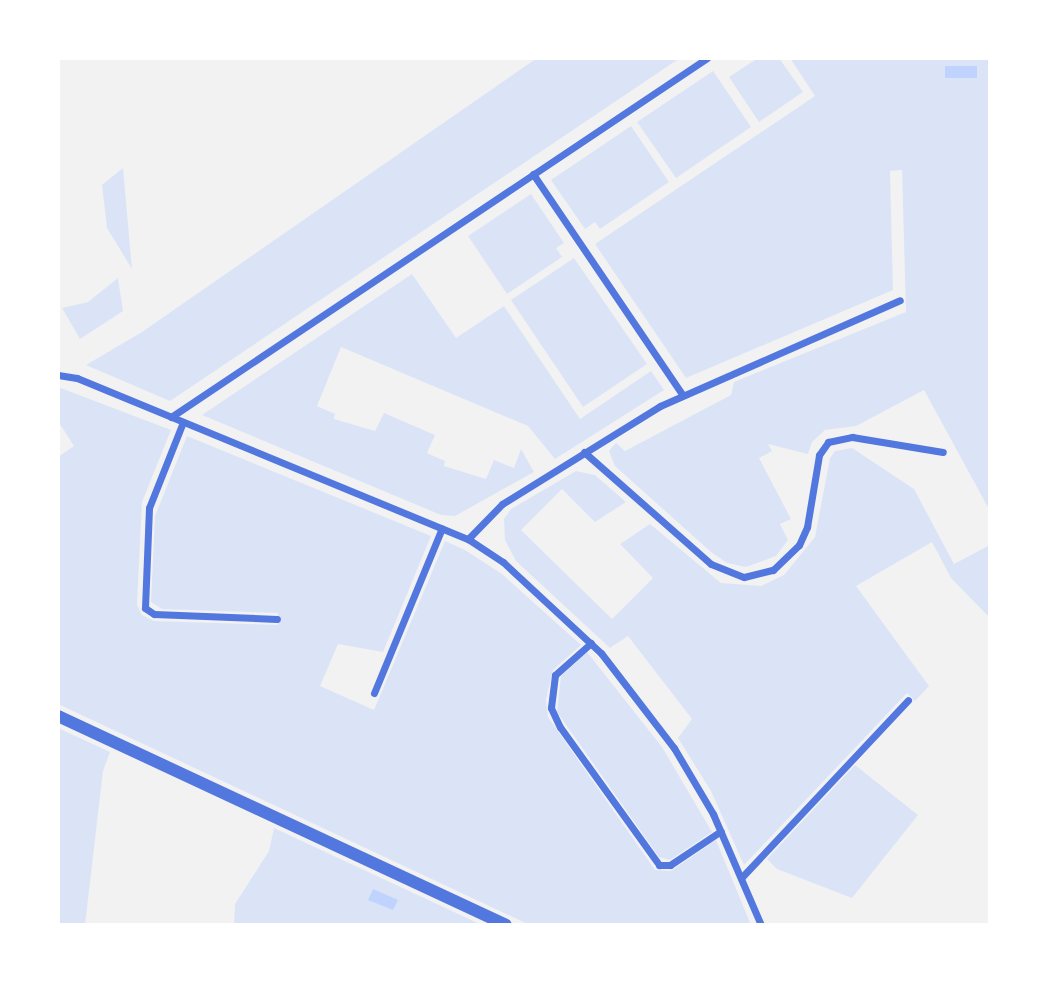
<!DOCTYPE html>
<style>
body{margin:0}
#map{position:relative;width:1048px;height:983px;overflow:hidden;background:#f2f2f2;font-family:"Source Sans 3",sans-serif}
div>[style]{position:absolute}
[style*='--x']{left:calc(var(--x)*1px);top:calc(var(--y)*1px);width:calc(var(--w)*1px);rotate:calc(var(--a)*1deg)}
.green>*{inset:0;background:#dbe4f7}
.water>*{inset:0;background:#bfd3fe}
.minor>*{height:7px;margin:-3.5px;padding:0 3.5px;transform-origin:3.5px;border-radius:3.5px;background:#5277de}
.tertiary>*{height:12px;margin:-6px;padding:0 6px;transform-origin:6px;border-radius:6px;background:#5277de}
span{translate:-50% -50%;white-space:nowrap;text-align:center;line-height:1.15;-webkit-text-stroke:7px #fff;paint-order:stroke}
.frame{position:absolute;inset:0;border:60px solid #fff;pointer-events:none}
</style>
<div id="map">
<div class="green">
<i style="clip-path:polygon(537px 58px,680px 58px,170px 401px,86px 365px,142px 332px)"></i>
<i style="clip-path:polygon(758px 58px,779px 58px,803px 92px,759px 122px,729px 77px)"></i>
<i style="clip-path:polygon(790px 58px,990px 58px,990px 511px,924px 390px,856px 426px,825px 430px,812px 442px,808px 454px,768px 444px,772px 451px,759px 458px,791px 519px,780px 524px,788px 540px,776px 556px,746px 567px,727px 563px,711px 552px,615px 466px,609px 451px,616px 443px,625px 451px,731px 395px,734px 382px,906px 312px,902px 170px,890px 171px,893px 290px,686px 378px,595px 244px,815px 96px)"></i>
<i style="clip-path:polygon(713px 71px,751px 127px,676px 178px,637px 122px)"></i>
<i style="clip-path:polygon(631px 126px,669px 182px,600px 229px,595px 222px,585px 229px,551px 180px)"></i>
<i style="clip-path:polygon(123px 168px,132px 269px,107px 228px,102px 185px)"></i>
<i style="clip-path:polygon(531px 194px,564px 243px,556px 248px,562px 257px,507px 294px,468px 236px)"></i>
<i style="clip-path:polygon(574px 258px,647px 364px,583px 407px,511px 300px)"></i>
<i style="clip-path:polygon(412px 274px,456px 338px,504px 306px,580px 419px,651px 371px,664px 390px,555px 459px,528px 426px,341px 347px,317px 406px,335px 414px,334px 419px,375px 431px,384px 413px,435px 435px,427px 453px,445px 461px,444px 466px,486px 479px,494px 460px,514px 468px,521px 449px,534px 472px,455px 516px,441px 515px,202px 415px)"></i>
<i style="clip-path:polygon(118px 278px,123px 311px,80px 339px,62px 308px,88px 302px)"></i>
<i style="clip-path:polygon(58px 387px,171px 430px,142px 502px,137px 605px,142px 615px,154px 621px,278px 625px,278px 613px,162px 609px,151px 602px,155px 516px,187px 436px,431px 536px,383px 652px,338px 644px,320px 686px,374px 710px,445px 541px,465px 550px,502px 574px,581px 645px,553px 670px,546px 699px,548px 717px,655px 870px,671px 871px,716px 840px,751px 925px,530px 925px,58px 704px,58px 457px,74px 446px,58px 421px)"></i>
<i style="clip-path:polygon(852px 448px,914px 489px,954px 564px,990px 545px,990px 618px,951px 578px,932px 542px,856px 586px,929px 686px,915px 701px,907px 693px,744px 865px,711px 791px,678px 738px,692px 719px,628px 636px,610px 648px,516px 561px,505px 540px,504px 519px,511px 509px,576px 471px,595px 475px,626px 502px,595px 522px,562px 489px,521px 530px,612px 619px,653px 578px,620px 544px,650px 524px,721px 583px,761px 586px,784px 575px,815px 537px,830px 458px,835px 451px)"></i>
<i style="clip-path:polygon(587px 652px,662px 747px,712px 832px,670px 860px,659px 857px,557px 712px,561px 676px)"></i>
<i style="clip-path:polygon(58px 728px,110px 752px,103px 771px,85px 925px,58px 925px)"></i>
<i style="clip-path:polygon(855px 765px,918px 815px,852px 898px,777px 869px,767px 859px)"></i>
<i style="clip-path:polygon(274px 828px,482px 925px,234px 925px,235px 904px,269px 851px)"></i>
</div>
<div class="water">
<i style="clip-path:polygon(945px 66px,977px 66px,977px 78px,945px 78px)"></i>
<i style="clip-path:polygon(373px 889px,398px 900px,393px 910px,368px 900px)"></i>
</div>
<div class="minor">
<i style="--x:533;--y:174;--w:266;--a:55.9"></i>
<i style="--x:58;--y:375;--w:19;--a:9"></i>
<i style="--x:77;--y:378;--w:423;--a:22.4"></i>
<i style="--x:468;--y:539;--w:42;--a:33.3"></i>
<i style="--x:503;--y:562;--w:134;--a:42.9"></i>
<i style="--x:601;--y:653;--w:120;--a:52.5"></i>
<i style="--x:674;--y:748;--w:77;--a:59.4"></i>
<i style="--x:713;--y:814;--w:121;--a:66.6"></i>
<i style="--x:171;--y:417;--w:645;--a:-33.81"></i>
<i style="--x:183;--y:422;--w:92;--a:111.6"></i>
<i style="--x:149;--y:508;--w:100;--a:92.3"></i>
<i style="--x:145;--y:608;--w:11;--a:34"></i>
<i style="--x:154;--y:614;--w:123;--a:2.3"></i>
<i style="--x:584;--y:452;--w:169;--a:41.4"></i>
<i style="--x:711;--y:564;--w:35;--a:22"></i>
<i style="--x:744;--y:577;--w:30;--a:-14"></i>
<i style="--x:773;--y:570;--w:36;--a:-44"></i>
<i style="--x:799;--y:545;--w:20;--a:-66"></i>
<i style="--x:807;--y:527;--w:73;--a:-80.5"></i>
<i style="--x:819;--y:455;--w:16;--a:-55"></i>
<i style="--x:828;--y:442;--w:25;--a:-12"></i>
<i style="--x:852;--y:437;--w:92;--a:9.4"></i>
<i style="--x:468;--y:539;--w:49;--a:-45.8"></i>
<i style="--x:502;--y:504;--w:186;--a:-31.8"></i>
<i style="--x:660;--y:406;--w:262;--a:-23.8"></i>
<i style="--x:591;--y:643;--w:48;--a:138.4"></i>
<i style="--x:555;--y:675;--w:33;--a:97"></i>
<i style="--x:551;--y:708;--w:21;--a:65"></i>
<i style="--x:560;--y:727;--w:170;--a:54.3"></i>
<i style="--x:659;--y:865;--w:11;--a:0"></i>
<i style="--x:670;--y:865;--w:61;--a:-33.7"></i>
<i style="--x:374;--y:693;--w:178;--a:-67.6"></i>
<i style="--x:741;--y:878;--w:244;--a:-46.8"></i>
</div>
<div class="tertiary">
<i style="--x:58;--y:716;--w:494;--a:25"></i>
</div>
<div class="frame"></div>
</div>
